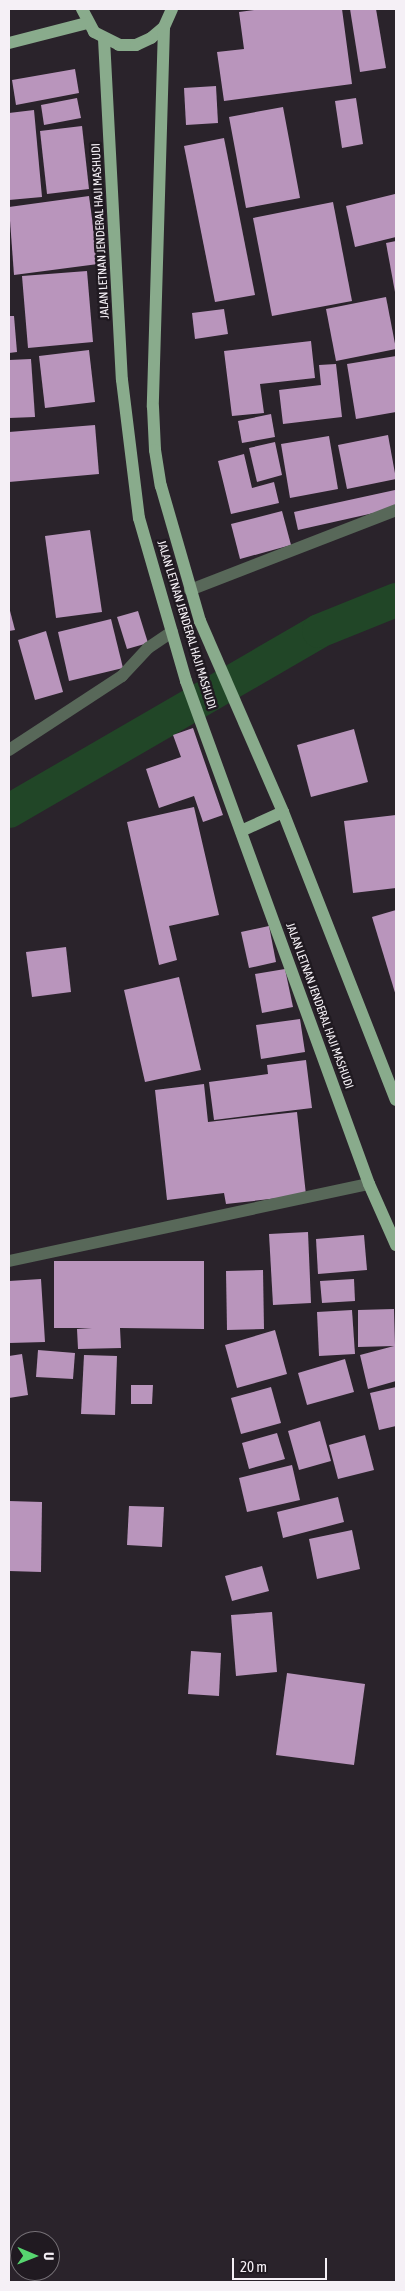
<!DOCTYPE html>
<style>
body{margin:0}
#map{position:relative;width:405px;height:2291px;overflow:hidden;background:#2a232b;font-family:"Asap Condensed",sans-serif}
div>[style]{position:absolute}
[style*='--x']{left:calc(var(--x)*1px);top:calc(var(--y)*1px);width:calc(var(--w)*1px);rotate:calc(var(--a)*1deg)}
.canal>*{height:34px;margin:-17px;padding:0 17px;transform-origin:17px;border-radius:17px;background:#214627}
.building>*{inset:0;background:#b995bc}
.minor>*{height:12px;margin:-6px;padding:0 6px;transform-origin:6px;border-radius:6px;background:#586859}
.major>*{height:12px;margin:-6px;padding:0 6px;transform-origin:6px;border-radius:6px;background:#89ab8c}
span{translate:-50% -50%;white-space:nowrap;text-align:center;line-height:1.15;-webkit-text-stroke:5px #201a21;paint-order:stroke}
.street-label{font-size:12px;color:#f5f0f6}
.frame{position:absolute;inset:0;border:10px solid #f5f0f6;pointer-events:none}
.north{position:absolute;left:10px;top:2231px;width:50px;height:50px;box-sizing:border-box;background:#201a21;border:1px solid #757076;border-radius:50%;rotate:91deg;font-size:14px;font-weight:700;line-height:20px;text-align:center;color:#f5f0f6}
.north::after{content:'';display:block;margin:auto;width:18px;height:22px;background:#57d670;clip-path:polygon(50% 0,100% 100%,50% 72%,0 100%)}
.scale{position:absolute;left:232px;top:2258px;width:95px;height:22px;box-sizing:border-box;border:2px solid #f5f0f6;border-top:0;padding-left:6px;font-size:15px;line-height:18px;white-space:nowrap;color:#f5f0f6;-webkit-text-stroke:4px #201a21;paint-order:stroke}
</style>
<div id="map">
<div class="canal">
<i style="--x:9;--y:811;--w:358;--a:-30.1"></i>
<i style="--x:319;--y:631;--w:83;--a:-21.9"></i>
</div>
<div class="building">
<i style="clip-path:polygon(262px 9px,342px 9px,352px 84px,224px 101px,217px 52px,244px 49px,239px 12px)"></i>
<i style="clip-path:polygon(350px 9px,376px 9px,386px 68px,360px 72px)"></i>
<i style="clip-path:polygon(75px 69px,79px 93px,16px 105px,12px 80px)"></i>
<i style="clip-path:polygon(216px 86px,218px 123px,186px 125px,184px 88px)"></i>
<i style="clip-path:polygon(77px 98px,81px 118px,44px 125px,41px 105px)"></i>
<i style="clip-path:polygon(356px 98px,363px 144px,342px 148px,335px 101px)"></i>
<i style="clip-path:polygon(283px 107px,300px 198px,246px 208px,229px 117px)"></i>
<i style="clip-path:polygon(34px 110px,42px 197px,9px 200px,9px 113px)"></i>
<i style="clip-path:polygon(82px 126px,89px 189px,47px 194px,40px 131px)"></i>
<i style="clip-path:polygon(224px 138px,255px 295px,215px 302px,184px 146px)"></i>
<i style="clip-path:polygon(395px 194px,396px 237px,355px 247px,346px 206px)"></i>
<i style="clip-path:polygon(89px 196px,98px 264px,14px 275px,9px 207px)"></i>
<i style="clip-path:polygon(333px 202px,352px 301px,272px 316px,253px 218px)"></i>
<i style="clip-path:polygon(396px 241px,396px 292px,395px 292px,386px 243px)"></i>
<i style="clip-path:polygon(87px 271px,93px 342px,28px 348px,22px 276px)"></i>
<i style="clip-path:polygon(386px 297px,396px 349px,336px 361px,326px 309px)"></i>
<i style="clip-path:polygon(224px 309px,228px 334px,195px 339px,192px 313px)"></i>
<i style="clip-path:polygon(9px 316px,14px 316px,17px 352px,9px 353px)"></i>
<i style="clip-path:polygon(311px 341px,315px 378px,260px 384px,264px 413px,232px 416px,224px 351px)"></i>
<i style="clip-path:polygon(89px 350px,95px 402px,45px 408px,39px 356px)"></i>
<i style="clip-path:polygon(396px 356px,396px 412px,356px 419px,347px 364px)"></i>
<i style="clip-path:polygon(31px 359px,35px 417px,9px 418px,9px 360px)"></i>
<i style="clip-path:polygon(336px 364px,342px 417px,283px 424px,279px 390px,321px 385px,319px 365px)"></i>
<i style="clip-path:polygon(271px 414px,275px 437px,242px 443px,238px 421px)"></i>
<i style="clip-path:polygon(95px 425px,99px 474px,9px 482px,9px 432px)"></i>
<i style="clip-path:polygon(388px 435px,396px 479px,347px 489px,338px 445px)"></i>
<i style="clip-path:polygon(329px 436px,338px 489px,290px 498px,281px 444px)"></i>
<i style="clip-path:polygon(275px 442px,282px 475px,257px 482px,249px 448px)"></i>
<i style="clip-path:polygon(244px 454px,252px 488px,274px 482px,279px 503px,231px 514px,218px 461px)"></i>
<i style="clip-path:polygon(395px 490px,396px 508px,298px 530px,294px 512px)"></i>
<i style="clip-path:polygon(282px 511px,291px 545px,240px 559px,231px 524px)"></i>
<i style="clip-path:polygon(90px 530px,102px 612px,56px 618px,45px 536px)"></i>
<i style="clip-path:polygon(9px 607px,15px 630px,9px 631px)"></i>
<i style="clip-path:polygon(138px 611px,148px 643px,127px 649px,117px 617px)"></i>
<i style="clip-path:polygon(111px 619px,123px 668px,69px 681px,58px 632px)"></i>
<i style="clip-path:polygon(46px 631px,63px 692px,35px 700px,18px 640px)"></i>
<i style="clip-path:polygon(193px 728px,223px 815px,203px 822px,194px 796px,159px 808px,146px 769px,181px 757px,173px 735px)"></i>
<i style="clip-path:polygon(354px 729px,368px 782px,311px 797px,297px 745px)"></i>
<i style="clip-path:polygon(194px 807px,219px 915px,169px 926px,177px 960px,159px 965px,127px 822px)"></i>
<i style="clip-path:polygon(396px 815px,396px 888px,353px 893px,344px 821px)"></i>
<i style="clip-path:polygon(396px 910px,396px 996px,372px 917px)"></i>
<i style="clip-path:polygon(269px 926px,276px 962px,249px 968px,241px 932px)"></i>
<i style="clip-path:polygon(66px 947px,71px 992px,32px 997px,26px 952px)"></i>
<i style="clip-path:polygon(285px 969px,293px 1007px,262px 1013px,255px 974px)"></i>
<i style="clip-path:polygon(179px 977px,201px 1070px,145px 1082px,124px 990px)"></i>
<i style="clip-path:polygon(300px 1019px,305px 1052px,261px 1059px,256px 1025px)"></i>
<i style="clip-path:polygon(306px 1060px,312px 1108px,214px 1120px,209px 1082px,268px 1074px,267px 1065px)"></i>
<i style="clip-path:polygon(204px 1084px,208px 1122px,297px 1112px,306px 1195px,226px 1204px,224px 1193px,167px 1200px,155px 1090px)"></i>
<i style="clip-path:polygon(308px 1232px,311px 1303px,273px 1305px,269px 1234px)"></i>
<i style="clip-path:polygon(364px 1235px,367px 1270px,318px 1274px,316px 1239px)"></i>
<i style="clip-path:polygon(54px 1261px,204px 1261px,204px 1329px,120px 1328px,121px 1348px,78px 1349px,77px 1329px,92px 1328px,54px 1328px)"></i>
<i style="clip-path:polygon(263px 1270px,264px 1329px,227px 1330px,226px 1271px)"></i>
<i style="clip-path:polygon(41px 1279px,45px 1342px,9px 1343px,9px 1281px)"></i>
<i style="clip-path:polygon(354px 1279px,355px 1301px,322px 1303px,320px 1281px)"></i>
<i style="clip-path:polygon(394px 1309px,396px 1381px,368px 1389px,360px 1355px,394px 1346px,358px 1347px,358px 1310px)"></i>
<i style="clip-path:polygon(352px 1310px,355px 1354px,319px 1356px,317px 1312px)"></i>
<i style="clip-path:polygon(275px 1330px,287px 1374px,237px 1388px,225px 1345px)"></i>
<i style="clip-path:polygon(38px 1350px,75px 1353px,73px 1379px,36px 1377px)"></i>
<i style="clip-path:polygon(22px 1354px,28px 1395px,9px 1398px,9px 1356px)"></i>
<i style="clip-path:polygon(84px 1355px,117px 1356px,115px 1415px,81px 1414px)"></i>
<i style="clip-path:polygon(345px 1359px,354px 1392px,307px 1405px,298px 1373px)"></i>
<i style="clip-path:polygon(131px 1385px,153px 1385px,152px 1404px,131px 1404px)"></i>
<i style="clip-path:polygon(271px 1387px,281px 1423px,241px 1434px,231px 1398px)"></i>
<i style="clip-path:polygon(396px 1387px,396px 1426px,379px 1430px,370px 1393px)"></i>
<i style="clip-path:polygon(320px 1421px,331px 1461px,299px 1470px,288px 1431px)"></i>
<i style="clip-path:polygon(277px 1433px,285px 1459px,249px 1469px,242px 1443px)"></i>
<i style="clip-path:polygon(365px 1435px,374px 1470px,338px 1479px,329px 1445px)"></i>
<i style="clip-path:polygon(292px 1465px,300px 1500px,247px 1512px,239px 1478px)"></i>
<i style="clip-path:polygon(338px 1497px,344px 1522px,283px 1538px,277px 1512px)"></i>
<i style="clip-path:polygon(9px 1501px,42px 1502px,41px 1572px,9px 1571px)"></i>
<i style="clip-path:polygon(129px 1506px,164px 1507px,162px 1547px,127px 1545px)"></i>
<i style="clip-path:polygon(352px 1530px,360px 1569px,317px 1579px,309px 1539px)"></i>
<i style="clip-path:polygon(262px 1566px,269px 1591px,232px 1601px,225px 1576px)"></i>
<i style="clip-path:polygon(272px 1612px,277px 1672px,236px 1676px,231px 1615px)"></i>
<i style="clip-path:polygon(191px 1651px,221px 1653px,219px 1696px,188px 1694px)"></i>
<i style="clip-path:polygon(287px 1673px,365px 1684px,354px 1765px,276px 1755px)"></i>
</div>
<div class="minor">
<i style="--x:190;--y:590;--w:221;--a:-21.2"></i>
<i style="--x:9;--y:750;--w:135;--a:-33.2"></i>
<i style="--x:122;--y:676;--w:38;--a:-47"></i>
<i style="--x:148;--y:648;--w:29;--a:-34"></i>
<i style="--x:9;--y:1261;--w:368;--a:-12.1"></i>
</div>
<div class="major">
<i style="--x:82;--y:9;--w:26;--a:62"></i>
<i style="--x:94;--y:32;--w:28;--a:27"></i>
<i style="--x:119;--y:45;--w:17;--a:0"></i>
<i style="--x:136;--y:45;--w:17;--a:-25"></i>
<i style="--x:151;--y:38;--w:17;--a:-40"></i>
<i style="--x:164;--y:27;--w:20;--a:-66"></i>
<i style="--x:164;--y:27;--w:380;--a:91.7"></i>
<i style="--x:153;--y:407;--w:43;--a:87.3"></i>
<i style="--x:155;--y:450;--w:36;--a:81"></i>
<i style="--x:161;--y:486;--w:141;--a:73.9"></i>
<i style="--x:200;--y:621;--w:208;--a:66.5"></i>
<i style="--x:283;--y:812;--w:309;--a:68.6"></i>
<i style="--x:104;--y:39;--w:341;--a:87"></i>
<i style="--x:122;--y:380;--w:139;--a:83"></i>
<i style="--x:139;--y:518;--w:170;--a:73.9"></i>
<i style="--x:186;--y:681;--w:535;--a:70.01"></i>
<i style="--x:369;--y:1184;--w:67;--a:66.1"></i>
<i style="--x:9;--y:43;--w:81;--a:-14.4"></i>
<i style="--x:241;--y:831;--w:46;--a:-24.3"></i>
</div>
<div class="street-label">
<span style="left:101px;top:231px;rotate:-93deg">JALAN LETNAN JENDERAL HAJI MASHUDI</span>
<span style="left:186px;top:625px;rotate:73deg">JALAN LETNAN JENDERAL HAJI MASHUDI</span>
<span style="left:319px;top:1006px;rotate:70deg">JALAN LETNAN JENDERAL HAJI MASHUDI</span>
</div>
<div class="frame"></div>
<div class="north">U</div>
<div class="scale">20 m</div>
</div>
